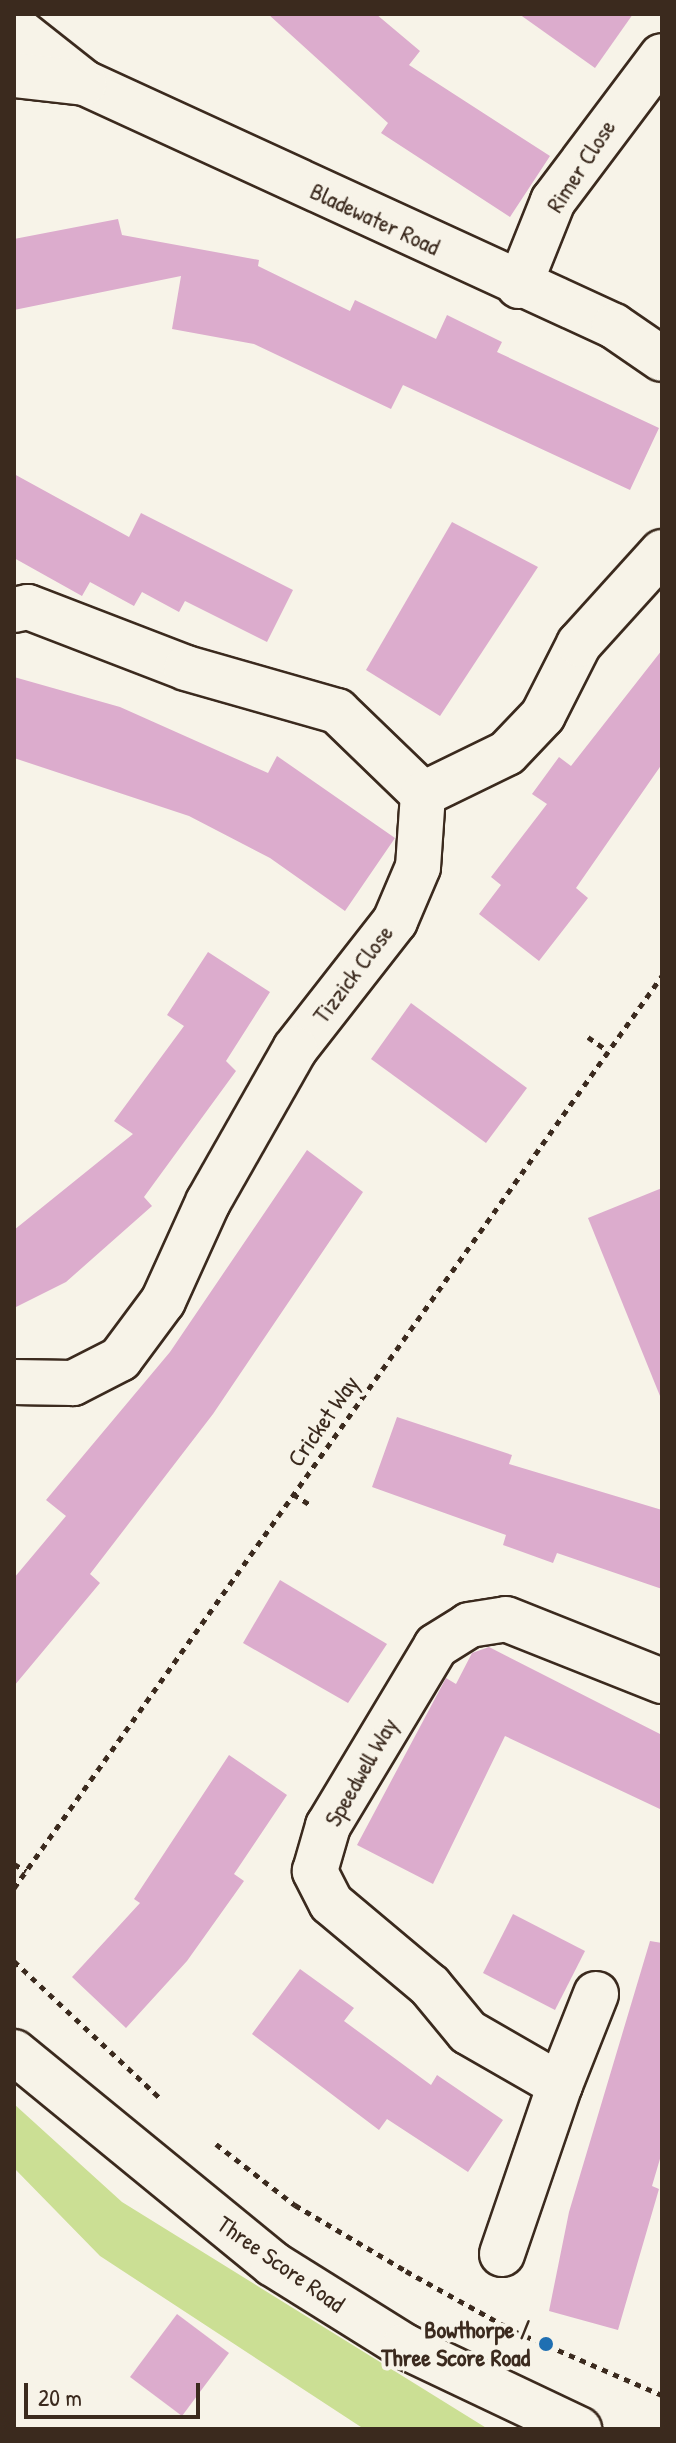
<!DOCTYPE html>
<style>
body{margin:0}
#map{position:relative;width:676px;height:2443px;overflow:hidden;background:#f7f3e8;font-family:"Patrick Hand",sans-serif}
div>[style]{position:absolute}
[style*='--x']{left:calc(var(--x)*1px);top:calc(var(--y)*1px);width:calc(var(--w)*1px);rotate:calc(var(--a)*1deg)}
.green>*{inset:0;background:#cbdf94}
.building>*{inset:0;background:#dcaccd}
.path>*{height:5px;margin-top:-2.5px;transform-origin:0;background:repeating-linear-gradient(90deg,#3b2a1e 0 6px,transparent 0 12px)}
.roads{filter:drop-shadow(2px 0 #3b2a1e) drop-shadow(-2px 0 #3b2a1e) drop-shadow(0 2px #3b2a1e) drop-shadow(0 -2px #3b2a1e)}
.minor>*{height:44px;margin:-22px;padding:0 22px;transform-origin:22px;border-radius:22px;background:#f7f3e8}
.dots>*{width:22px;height:22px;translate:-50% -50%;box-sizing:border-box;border:4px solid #f7f3e8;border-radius:50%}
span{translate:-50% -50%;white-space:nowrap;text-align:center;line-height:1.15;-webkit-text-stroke:8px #f7f3e8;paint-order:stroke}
.street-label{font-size:24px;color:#3b2a1e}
.poi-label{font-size:24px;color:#3b2a1e;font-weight:700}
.right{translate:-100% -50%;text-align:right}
.frame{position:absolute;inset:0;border:16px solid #3b2a1e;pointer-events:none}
.scale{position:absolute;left:24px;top:2383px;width:176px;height:36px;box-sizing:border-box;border:4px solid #3b2a1e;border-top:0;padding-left:10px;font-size:24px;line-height:28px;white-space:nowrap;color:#3b2a1e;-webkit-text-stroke:6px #f7f3e8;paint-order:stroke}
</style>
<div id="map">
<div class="green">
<i style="clip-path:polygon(14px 2104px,122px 2202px,488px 2429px,364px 2429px,100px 2256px,14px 2168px)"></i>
</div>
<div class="building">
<i style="clip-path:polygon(268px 14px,376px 14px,420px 51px,409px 65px,550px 156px,510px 217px,381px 133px,388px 123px)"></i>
<i style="clip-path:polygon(519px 14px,633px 14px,595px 68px)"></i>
<i style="clip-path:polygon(118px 219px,122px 235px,259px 260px,258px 266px,350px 311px,355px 300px,436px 339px,447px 315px,502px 342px,497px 352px,659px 428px,630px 490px,403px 385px,391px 409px,254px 344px,172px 329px,181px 276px,14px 310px,14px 239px)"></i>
<i style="clip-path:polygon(14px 474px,129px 537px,141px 513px,293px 590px,267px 642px,185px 601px,179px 612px,142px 592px,134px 606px,90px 582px,82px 596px,14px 558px)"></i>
<i style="clip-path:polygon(452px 522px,538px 567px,440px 716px,366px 670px)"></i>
<i style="clip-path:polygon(662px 650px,662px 764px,576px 888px,588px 898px,539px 961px,479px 914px,501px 885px,491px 877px,547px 804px,532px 794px,559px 757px,571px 766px)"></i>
<i style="clip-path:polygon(14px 677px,120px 707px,268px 773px,277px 756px,395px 838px,345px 911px,270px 858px,189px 816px,14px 758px)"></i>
<i style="clip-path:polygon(208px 952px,270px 992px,226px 1061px,236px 1071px,144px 1197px,152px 1206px,66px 1282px,14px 1308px,14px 1230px,133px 1134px,114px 1121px,184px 1026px,167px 1015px)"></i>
<i style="clip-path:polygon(411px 1003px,527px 1088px,486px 1143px,371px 1059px)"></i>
<i style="clip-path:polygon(307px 1150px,363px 1192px,213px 1414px,90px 1574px,100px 1583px,14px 1686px,14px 1578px,66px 1516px,46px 1500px,170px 1352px)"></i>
<i style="clip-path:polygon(662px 1188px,662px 1395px,660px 1396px,588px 1218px)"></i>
<i style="clip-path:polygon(397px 1417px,512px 1455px,509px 1464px,662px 1510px,662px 1589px,557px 1553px,553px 1563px,503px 1545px,506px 1535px,372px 1487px)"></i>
<i style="clip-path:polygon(280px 1580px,387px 1644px,348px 1703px,243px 1643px)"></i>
<i style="clip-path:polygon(489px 1647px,662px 1735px,662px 1810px,505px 1736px,433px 1884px,357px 1845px,446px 1678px,456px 1684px,472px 1653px)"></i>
<i style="clip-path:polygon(229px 1755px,287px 1795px,234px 1874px,244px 1881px,187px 1961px,126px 2028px,72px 1977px,140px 1903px,134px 1899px)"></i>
<i style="clip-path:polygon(513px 1914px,585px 1951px,555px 2010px,483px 1973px)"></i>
<i style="clip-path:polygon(650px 1941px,662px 1943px,662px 2152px,652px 2186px,659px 2189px,618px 2330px,549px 2311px,569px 2212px)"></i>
<i style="clip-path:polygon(300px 1969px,354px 2008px,344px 2021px,431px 2085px,437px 2075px,503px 2120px,468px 2172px,387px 2119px,379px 2130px,252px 2034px)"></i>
<i style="clip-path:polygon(177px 2314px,229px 2353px,182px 2416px,130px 2377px)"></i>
</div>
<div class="path">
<i style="--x:588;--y:1037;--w:24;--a:35"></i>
<i style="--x:293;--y:1494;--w:19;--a:32"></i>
<i style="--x:14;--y:1864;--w:14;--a:30"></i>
<i style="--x:14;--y:1888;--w:1119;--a:-54.61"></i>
<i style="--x:14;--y:1961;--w:203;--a:43.2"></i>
<i style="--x:216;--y:2144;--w:100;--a:37.7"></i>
<i style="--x:295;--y:2205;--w:129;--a:30.7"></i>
<i style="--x:406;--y:2271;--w:124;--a:29.1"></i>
<i style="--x:514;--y:2331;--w:161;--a:23.4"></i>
</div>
<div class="roads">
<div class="minor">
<i style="--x:14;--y:27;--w:90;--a:38.3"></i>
<i style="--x:85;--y:83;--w:582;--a:24.67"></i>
<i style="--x:614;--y:326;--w:58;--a:34.5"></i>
<i style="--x:14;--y:75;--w:71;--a:6.4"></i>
<i style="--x:519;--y:286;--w:92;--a:-68.2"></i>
<i style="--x:553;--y:201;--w:181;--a:-53.1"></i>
<i style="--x:14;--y:610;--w:14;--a:-12"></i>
<i style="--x:28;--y:607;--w:169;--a:21.1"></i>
<i style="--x:186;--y:668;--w:157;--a:15.9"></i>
<i style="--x:337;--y:711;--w:120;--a:44"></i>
<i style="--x:423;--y:794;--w:73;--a:93.9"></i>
<i style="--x:418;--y:867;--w:59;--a:113.1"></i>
<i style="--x:395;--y:921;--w:162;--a:128"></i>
<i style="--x:295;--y:1049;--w:176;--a:119.6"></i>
<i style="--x:208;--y:1202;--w:109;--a:114.4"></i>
<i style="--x:163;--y:1301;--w:72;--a:126.6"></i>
<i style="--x:120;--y:1359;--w:53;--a:152.9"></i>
<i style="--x:73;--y:1383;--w:59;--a:-179"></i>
<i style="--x:423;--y:794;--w:93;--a:-26"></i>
<i style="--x:507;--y:753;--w:52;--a:-46.5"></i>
<i style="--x:543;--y:715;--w:80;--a:-63.1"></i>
<i style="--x:579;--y:644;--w:124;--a:-47.9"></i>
<i style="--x:14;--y:2052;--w:335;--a:39.3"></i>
<i style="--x:273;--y:2264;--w:155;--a:32"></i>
<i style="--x:404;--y:2346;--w:194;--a:25.4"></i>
<i style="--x:560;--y:2085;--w:98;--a:-68.4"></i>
<i style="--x:502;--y:2254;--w:179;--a:-71.1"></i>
<i style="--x:560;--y:2085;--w:106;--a:-150.1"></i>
<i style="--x:468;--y:2032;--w:60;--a:-129.6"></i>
<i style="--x:430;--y:1986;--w:129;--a:-140"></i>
<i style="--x:331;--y:1903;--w:36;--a:-117"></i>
<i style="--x:315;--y:1871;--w:47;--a:-73.9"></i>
<i style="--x:328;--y:1826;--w:210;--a:-59"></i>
<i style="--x:436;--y:1646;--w:39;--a:-32"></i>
<i style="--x:469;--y:1625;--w:37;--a:-9"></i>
<i style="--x:506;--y:1619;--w:168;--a:21.7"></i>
</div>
</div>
<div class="dots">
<i style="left:546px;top:2344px;background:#1f6fb2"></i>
</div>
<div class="street-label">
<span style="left:581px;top:166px;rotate:-57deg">Rimer Close</span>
<span style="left:375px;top:219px;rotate:25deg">Bladewater Road</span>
<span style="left:353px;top:974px;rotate:-53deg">Tizzick Close</span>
<span style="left:323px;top:1421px;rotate:-55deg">Cricket Way</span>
<span style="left:361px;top:1772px;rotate:-60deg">Speedwell Way</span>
<span style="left:281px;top:2264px;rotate:35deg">Three Score Road</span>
</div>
<div class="poi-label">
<span class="right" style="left:530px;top:2344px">Bowthorpe /<br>Three Score Road</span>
</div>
<div class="frame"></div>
<div class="scale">20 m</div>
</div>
